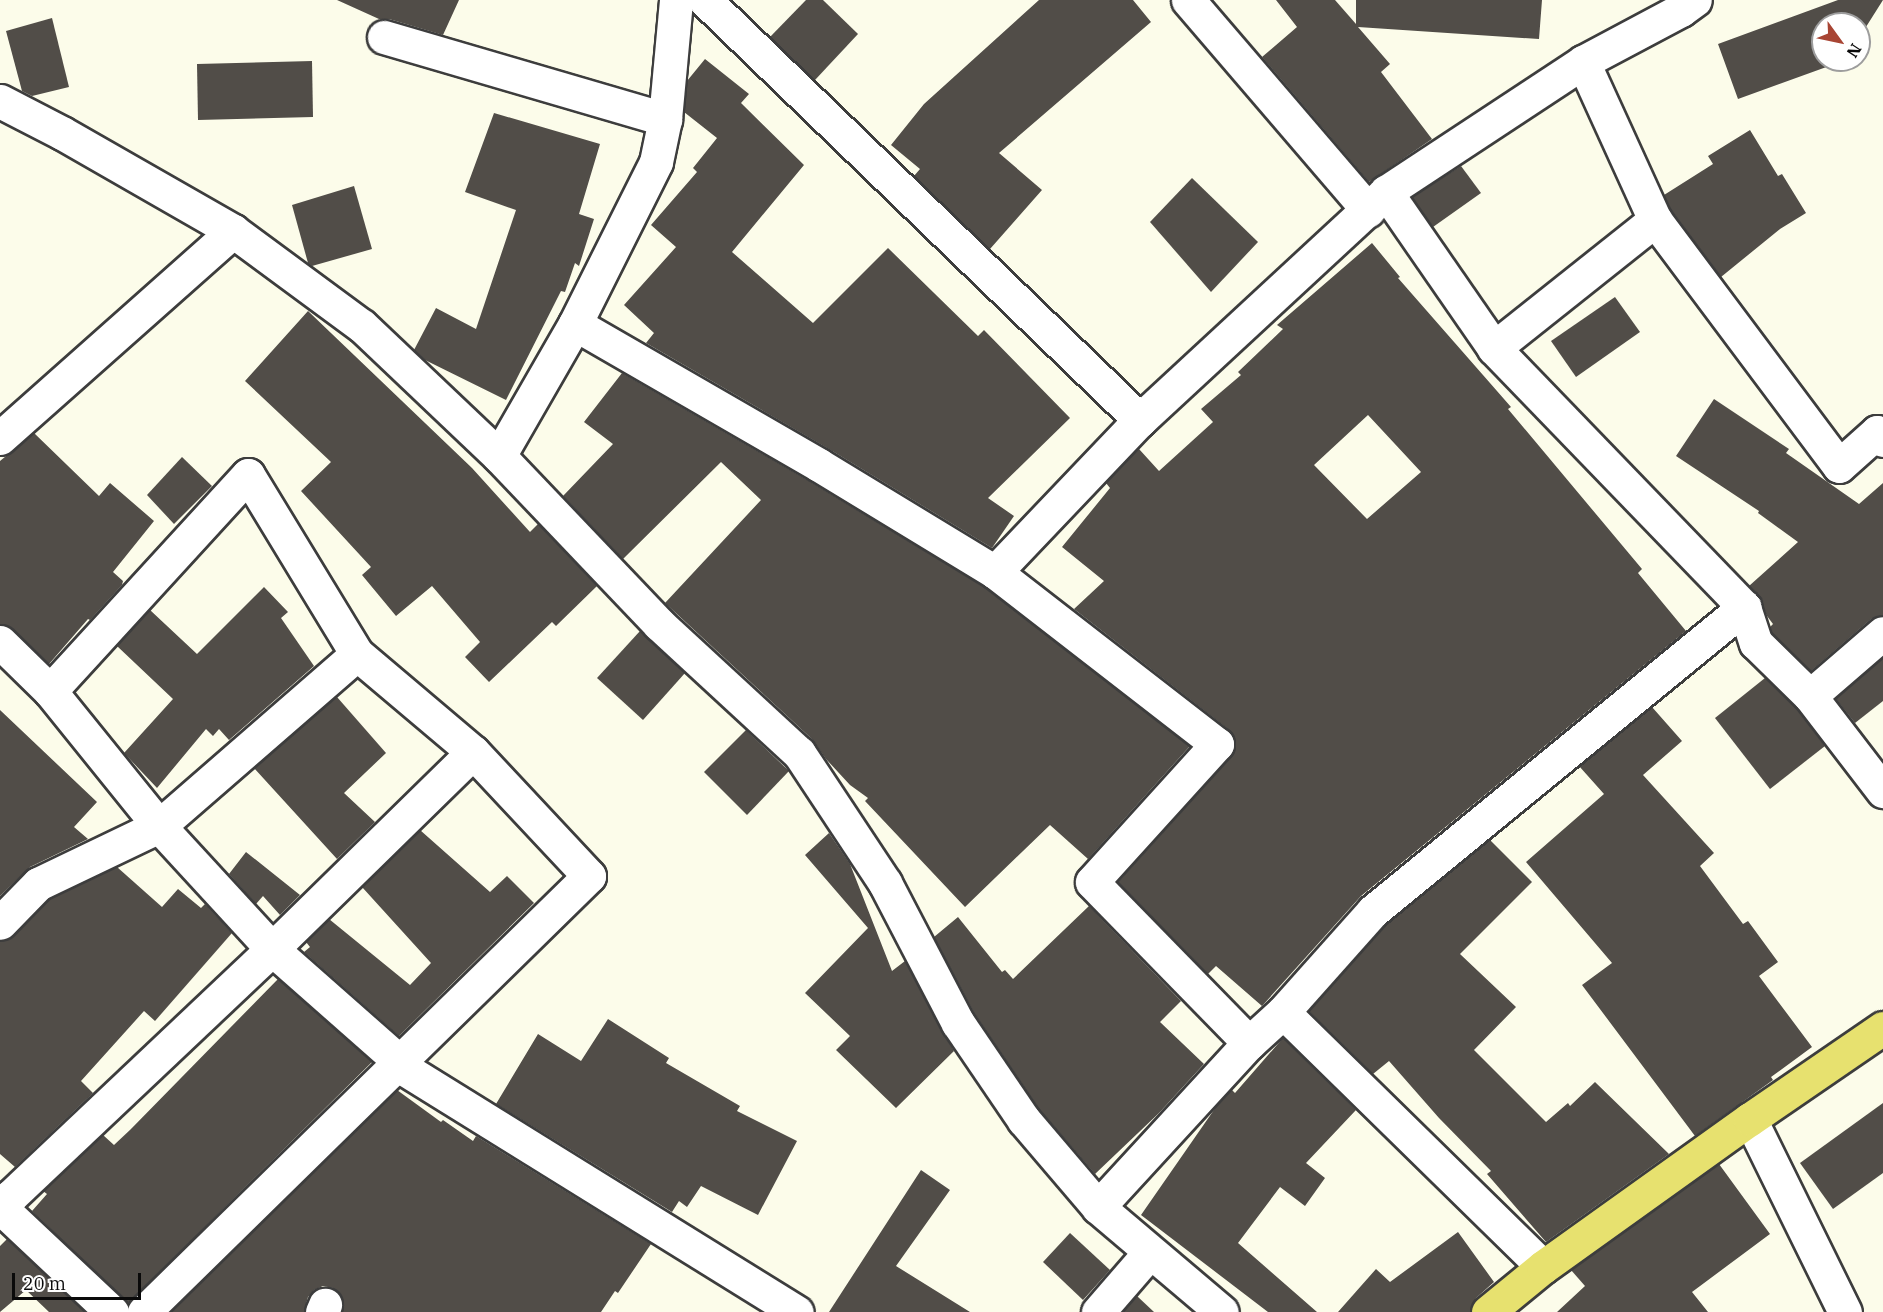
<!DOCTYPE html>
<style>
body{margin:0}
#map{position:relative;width:1883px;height:1312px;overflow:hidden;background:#fcfcea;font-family:"IBM Plex Serif",serif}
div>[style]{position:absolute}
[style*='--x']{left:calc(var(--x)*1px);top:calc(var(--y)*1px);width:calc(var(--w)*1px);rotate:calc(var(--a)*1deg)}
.building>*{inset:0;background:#514d48}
.roads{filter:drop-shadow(2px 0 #3d3d3d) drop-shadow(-2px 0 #3d3d3d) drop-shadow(0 2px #3d3d3d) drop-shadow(0 -2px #3d3d3d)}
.minor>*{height:33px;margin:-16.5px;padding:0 16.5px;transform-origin:16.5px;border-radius:16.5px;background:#fff}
.major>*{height:33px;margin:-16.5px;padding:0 16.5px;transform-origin:16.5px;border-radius:16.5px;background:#e7e16f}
span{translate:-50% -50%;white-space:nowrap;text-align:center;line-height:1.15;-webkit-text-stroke:6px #fff;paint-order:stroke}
.north{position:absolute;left:1811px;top:12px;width:60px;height:60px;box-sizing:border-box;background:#fff;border:2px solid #9d9d9d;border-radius:50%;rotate:123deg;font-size:16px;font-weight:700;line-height:24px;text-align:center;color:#0a0a0a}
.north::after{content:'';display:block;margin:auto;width:21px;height:27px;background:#a84534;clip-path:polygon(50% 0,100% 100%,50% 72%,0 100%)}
.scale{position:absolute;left:12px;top:1273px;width:129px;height:27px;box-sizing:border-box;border:3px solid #0a0a0a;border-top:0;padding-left:8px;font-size:18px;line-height:21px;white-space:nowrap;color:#0a0a0a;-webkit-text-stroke:4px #fff;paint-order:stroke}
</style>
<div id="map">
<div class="building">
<i style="clip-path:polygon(337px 0,459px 0,443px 35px,389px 19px,379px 19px)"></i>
<i style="clip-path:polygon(806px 0,823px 0,858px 34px,815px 80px,770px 37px)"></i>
<i style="clip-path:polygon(1039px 0,1133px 0,1151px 22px,999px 153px,1042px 190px,990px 249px,914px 176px,920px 169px,891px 145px,924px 104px)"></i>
<i style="clip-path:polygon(1276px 0,1335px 0,1356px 24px,1356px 0,1542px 0,1539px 39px,1358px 27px,1390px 64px,1381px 72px,1432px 139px,1369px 182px,1262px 57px,1297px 27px)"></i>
<i style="clip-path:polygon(1838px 0,1883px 0,1859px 38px,1859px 24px,1823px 24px,1823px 60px,1843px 61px,1738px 99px,1718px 44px)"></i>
<i style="clip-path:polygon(52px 18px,69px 87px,32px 96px,22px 91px,6px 31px)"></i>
<i style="clip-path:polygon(705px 59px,749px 94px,741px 103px,804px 165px,732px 252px,813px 323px,888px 248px,978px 336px,984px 330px,1070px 418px,988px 498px,1014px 516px,992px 548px,829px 449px,646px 343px,654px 333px,624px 305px,676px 247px,651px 225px,697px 172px,693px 168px,717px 138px,684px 112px,687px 81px)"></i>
<i style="clip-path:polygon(312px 61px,313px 117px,198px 120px,197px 64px)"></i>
<i style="clip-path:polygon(494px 113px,600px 144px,579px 214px,594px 219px,579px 266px,575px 263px,565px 292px,561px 291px,506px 400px,425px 360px,414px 350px,436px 308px,476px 329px,516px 210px,465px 192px)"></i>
<i style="clip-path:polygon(1750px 130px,1778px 176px,1782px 174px,1806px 213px,1780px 229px,1721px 277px,1671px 210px,1664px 195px,1713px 164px,1708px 156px)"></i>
<i style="clip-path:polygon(1461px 166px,1481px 193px,1433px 227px,1412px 197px)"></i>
<i style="clip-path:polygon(1192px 178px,1258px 242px,1211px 292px,1150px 222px)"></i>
<i style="clip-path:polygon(354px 186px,372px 249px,312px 266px,308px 263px,292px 205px)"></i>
<i style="clip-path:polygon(evenodd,1372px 243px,1400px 277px,1398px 278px,1511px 407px,1508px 409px,1642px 569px,1638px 573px,1686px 631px,1361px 896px,1262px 1006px,1216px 966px,1208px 974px,1118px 882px,1231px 757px,1235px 747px,1234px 737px,1228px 729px,1074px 609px,1104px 581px,1062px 547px,1110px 488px,1106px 483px,1139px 449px,1159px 471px,1213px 422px,1201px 409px,1241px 375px,1238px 372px,1283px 329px,1277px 325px,1372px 243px,1368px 415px,1421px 472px,1367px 519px,1314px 465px,1368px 415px)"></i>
<i style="clip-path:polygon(1615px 297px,1640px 332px,1576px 377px,1551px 341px)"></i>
<i style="clip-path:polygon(308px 311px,472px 468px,530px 532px,538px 524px,597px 586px,556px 626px,552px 622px,489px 682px,465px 657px,480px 642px,432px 586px,396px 616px,362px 575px,371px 567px,301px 491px,331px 462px,245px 381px)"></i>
<i style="clip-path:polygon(622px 373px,809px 481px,984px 587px,1190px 746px,1088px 859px,1050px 825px,965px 907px,865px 801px,868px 798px,850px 785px,826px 759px,812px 739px,665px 603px,761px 500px,721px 462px,623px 559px,563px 496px,613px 444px,584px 422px)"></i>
<i style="clip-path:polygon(1714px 399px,1789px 449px,1786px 453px,1859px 504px,1883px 483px,1883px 615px,1871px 619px,1811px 671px,1772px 633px,1770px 627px,1773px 624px,1767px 616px,1758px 594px,1749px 586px,1798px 542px,1758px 513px,1759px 511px,1676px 456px)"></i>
<i style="clip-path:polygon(34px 433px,99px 496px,110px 483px,154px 521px,113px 572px,123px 581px,122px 585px,90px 620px,88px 619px,49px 664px,13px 629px,0 624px,0 461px)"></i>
<i style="clip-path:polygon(182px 457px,212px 486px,174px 524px,147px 495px)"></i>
<i style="clip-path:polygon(264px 587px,288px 612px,281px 618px,314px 666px,229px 740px,219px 729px,213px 736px,206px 729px,157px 788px,124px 753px,173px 699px,117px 646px,150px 610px,197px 654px)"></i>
<i style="clip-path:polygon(640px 631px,685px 673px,643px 720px,597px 678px)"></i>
<i style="clip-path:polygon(1883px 658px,1883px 701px,1855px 723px,1836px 699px)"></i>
<i style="clip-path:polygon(1765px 678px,1796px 708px,1825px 746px,1770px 789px,1715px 718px)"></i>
<i style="clip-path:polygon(337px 697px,386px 753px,344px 793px,375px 822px,337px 859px,254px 768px)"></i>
<i style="clip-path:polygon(1652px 707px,1682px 741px,1643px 775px,1714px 853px,1700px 866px,1743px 924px,1748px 921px,1778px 962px,1759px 976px,1812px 1047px,1771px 1077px,1773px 1080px,1695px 1136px,1582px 985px,1612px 963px,1526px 862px,1604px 794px,1579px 766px)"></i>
<i style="clip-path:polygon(0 710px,97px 802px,74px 827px,88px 839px,30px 867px,0 896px)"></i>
<i style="clip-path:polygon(746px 730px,789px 771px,747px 815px,704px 772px)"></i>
<i style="clip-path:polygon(420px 830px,490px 892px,507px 876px,534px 903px,399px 1036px,304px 952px,310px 947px,306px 942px,329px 919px,410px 985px,431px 963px,362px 887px)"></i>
<i style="clip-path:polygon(829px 833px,850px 864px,892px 971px,905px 961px,954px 1051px,896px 1108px,836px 1050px,850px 1036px,805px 993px,868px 928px,805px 855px)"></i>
<i style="clip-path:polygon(1490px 840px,1532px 882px,1460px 954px,1516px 1007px,1474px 1050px,1546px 1122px,1568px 1103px,1570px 1106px,1595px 1082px,1669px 1154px,1546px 1242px,1487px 1174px,1491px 1171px,1439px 1118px,1389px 1061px,1373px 1074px,1309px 1011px,1386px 925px)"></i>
<i style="clip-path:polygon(246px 852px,300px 895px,280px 915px,263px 896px,256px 904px,229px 874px)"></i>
<i style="clip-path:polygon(117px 867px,162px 907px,178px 889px,201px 908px,205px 904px,232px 933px,155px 1021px,144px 1011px,81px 1081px,93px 1093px,15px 1167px,0 1154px,0 941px,13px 936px,49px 899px)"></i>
<i style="clip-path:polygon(1089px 906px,1181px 1001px,1160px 1022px,1204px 1064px,1159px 1113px,1095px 1174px,1039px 1109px,974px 1013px,934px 937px,958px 917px,1002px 972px,1005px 970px,1013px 979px)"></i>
<i style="clip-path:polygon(278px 979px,372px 1062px,128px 1303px,32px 1211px,47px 1194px,43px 1191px,103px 1135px,114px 1145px,131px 1129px)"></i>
<i style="clip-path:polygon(608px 1019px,669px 1058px,666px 1063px,740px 1106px,737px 1111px,797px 1141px,758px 1215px,701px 1186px,687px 1207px,679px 1201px,672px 1212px,496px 1104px,538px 1034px,581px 1061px)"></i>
<i style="clip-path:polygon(1283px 1038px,1356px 1110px,1306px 1163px,1325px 1178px,1305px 1206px,1280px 1187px,1238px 1243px,1317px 1312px,1268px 1312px,1141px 1215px,1216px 1107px,1232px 1090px,1235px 1093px)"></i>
<i style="clip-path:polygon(397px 1090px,441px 1122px,443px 1120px,473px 1141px,476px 1136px,651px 1244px,618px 1293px,615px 1291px,601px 1312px,342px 1312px,344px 1303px,340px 1294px,333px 1288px,323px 1286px,314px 1290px,308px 1297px,304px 1312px,171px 1312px)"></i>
<i style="clip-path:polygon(1883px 1103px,1883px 1173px,1833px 1209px,1800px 1163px)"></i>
<i style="clip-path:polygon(1719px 1164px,1770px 1234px,1692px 1292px,1708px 1312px,1557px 1312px,1585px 1286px,1571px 1270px)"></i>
<i style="clip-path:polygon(921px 1170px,950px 1190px,896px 1266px,970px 1312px,829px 1312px)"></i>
<i style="clip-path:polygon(1458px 1232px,1494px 1282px,1476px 1298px,1470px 1312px,1338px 1312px,1376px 1269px,1390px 1282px)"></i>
<i style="clip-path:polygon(1070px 1233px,1110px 1270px,1083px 1300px,1043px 1262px)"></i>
<i style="clip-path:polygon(7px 1239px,85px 1312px,49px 1312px,26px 1290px,0 1312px,0 1246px)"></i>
<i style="clip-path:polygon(1137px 1296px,1154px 1312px,1123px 1312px)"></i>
</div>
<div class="roads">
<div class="minor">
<i style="--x:705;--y:0;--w:605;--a:43.99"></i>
<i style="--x:1188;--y:0;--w:277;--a:49.4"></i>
<i style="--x:384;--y:37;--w:293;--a:16.3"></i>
<i style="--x:1583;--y:62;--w:174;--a:65.5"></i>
<i style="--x:0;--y:101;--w:70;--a:27.3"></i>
<i style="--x:62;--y:133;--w:197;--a:29.8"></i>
<i style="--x:233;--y:231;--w:160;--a:36.4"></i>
<i style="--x:362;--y:326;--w:189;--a:43.5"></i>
<i style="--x:499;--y:456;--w:232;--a:46.4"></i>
<i style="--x:659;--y:624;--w:190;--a:42.7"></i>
<i style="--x:799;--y:753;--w:156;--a:56.5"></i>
<i style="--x:885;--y:883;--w:158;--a:62.5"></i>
<i style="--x:958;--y:1023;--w:117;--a:55.8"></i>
<i style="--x:1024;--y:1120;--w:114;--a:49.6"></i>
<i style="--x:1098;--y:1207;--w:162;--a:40.3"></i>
<i style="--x:575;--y:324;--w:282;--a:30"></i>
<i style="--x:819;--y:465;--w:206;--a:31.3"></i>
<i style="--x:995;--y:572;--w:210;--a:-46.4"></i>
<i style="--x:1140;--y:420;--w:335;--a:-42.8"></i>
<i style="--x:1386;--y:192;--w:236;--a:-33.4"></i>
<i style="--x:1583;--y:62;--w:111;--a:-28"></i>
<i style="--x:1681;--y:10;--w:17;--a:-36"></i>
<i style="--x:1494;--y:348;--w:206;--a:-38.5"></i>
<i style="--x:1655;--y:220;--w:307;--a:53.2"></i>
<i style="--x:1839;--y:466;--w:51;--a:-41.8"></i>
<i style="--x:1877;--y:432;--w:10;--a:53"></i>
<i style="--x:0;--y:438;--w:312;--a:-41.6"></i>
<i style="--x:499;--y:456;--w:152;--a:-60.1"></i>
<i style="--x:575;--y:324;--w:181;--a:-63.4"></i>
<i style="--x:656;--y:162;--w:44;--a:-78.2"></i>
<i style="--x:665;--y:119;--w:120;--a:-84.7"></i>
<i style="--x:995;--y:572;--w:281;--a:37.8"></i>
<i style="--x:1217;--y:744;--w:186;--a:132.2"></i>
<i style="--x:1092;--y:882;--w:225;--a:45.7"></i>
<i style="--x:1744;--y:607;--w:38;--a:72"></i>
<i style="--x:1756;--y:643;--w:76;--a:44.5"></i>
<i style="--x:1810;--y:696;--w:120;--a:52.5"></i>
<i style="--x:0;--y:642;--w:70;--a:44.4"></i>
<i style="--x:50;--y:691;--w:174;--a:51.1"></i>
<i style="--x:159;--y:826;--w:134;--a:154.4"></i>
<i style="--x:38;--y:884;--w:54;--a:134.3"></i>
<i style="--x:50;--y:691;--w:293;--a:-47.5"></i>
<i style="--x:248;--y:475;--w:210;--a:58.7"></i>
<i style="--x:1810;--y:696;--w:96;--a:-40.8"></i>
<i style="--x:1283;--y:1012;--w:364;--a:44.4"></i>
<i style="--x:398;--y:1065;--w:469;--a:31.8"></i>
<i style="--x:1750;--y:1119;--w:215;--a:63.8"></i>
<i style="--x:0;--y:1207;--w:154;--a:43.2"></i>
<i style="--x:1098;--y:1207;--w:223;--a:-47.4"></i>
<i style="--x:1249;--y:1043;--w:46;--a:-42.4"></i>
<i style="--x:1283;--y:1012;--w:135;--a:-48.3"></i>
<i style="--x:1373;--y:911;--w:480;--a:-39.3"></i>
<i style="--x:1744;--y:607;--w:360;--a:-134"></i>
<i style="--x:1494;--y:348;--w:190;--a:-124.7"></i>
<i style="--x:0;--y:1210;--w:18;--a:-52"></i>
<i style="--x:11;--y:1196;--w:359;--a:-43.4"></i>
<i style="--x:272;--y:949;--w:281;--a:-44.4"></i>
<i style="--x:144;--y:1312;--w:623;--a:-44.41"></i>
<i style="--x:589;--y:876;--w:170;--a:-133.1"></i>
<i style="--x:473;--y:752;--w:152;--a:-139.8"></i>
<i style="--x:357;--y:654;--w:262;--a:139"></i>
<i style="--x:159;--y:826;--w:167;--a:47.4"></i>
<i style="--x:272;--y:949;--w:168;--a:41.4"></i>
<i style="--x:322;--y:1312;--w:8;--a:-67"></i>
<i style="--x:1098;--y:1312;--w:79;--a:-49.1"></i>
</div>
<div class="major">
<i style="--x:1488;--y:1312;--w:71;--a:-39.3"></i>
<i style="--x:1543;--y:1267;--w:254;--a:-35.6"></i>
<i style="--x:1750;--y:1119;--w:161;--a:-34.4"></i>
</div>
</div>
<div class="north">N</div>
<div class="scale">20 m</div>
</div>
